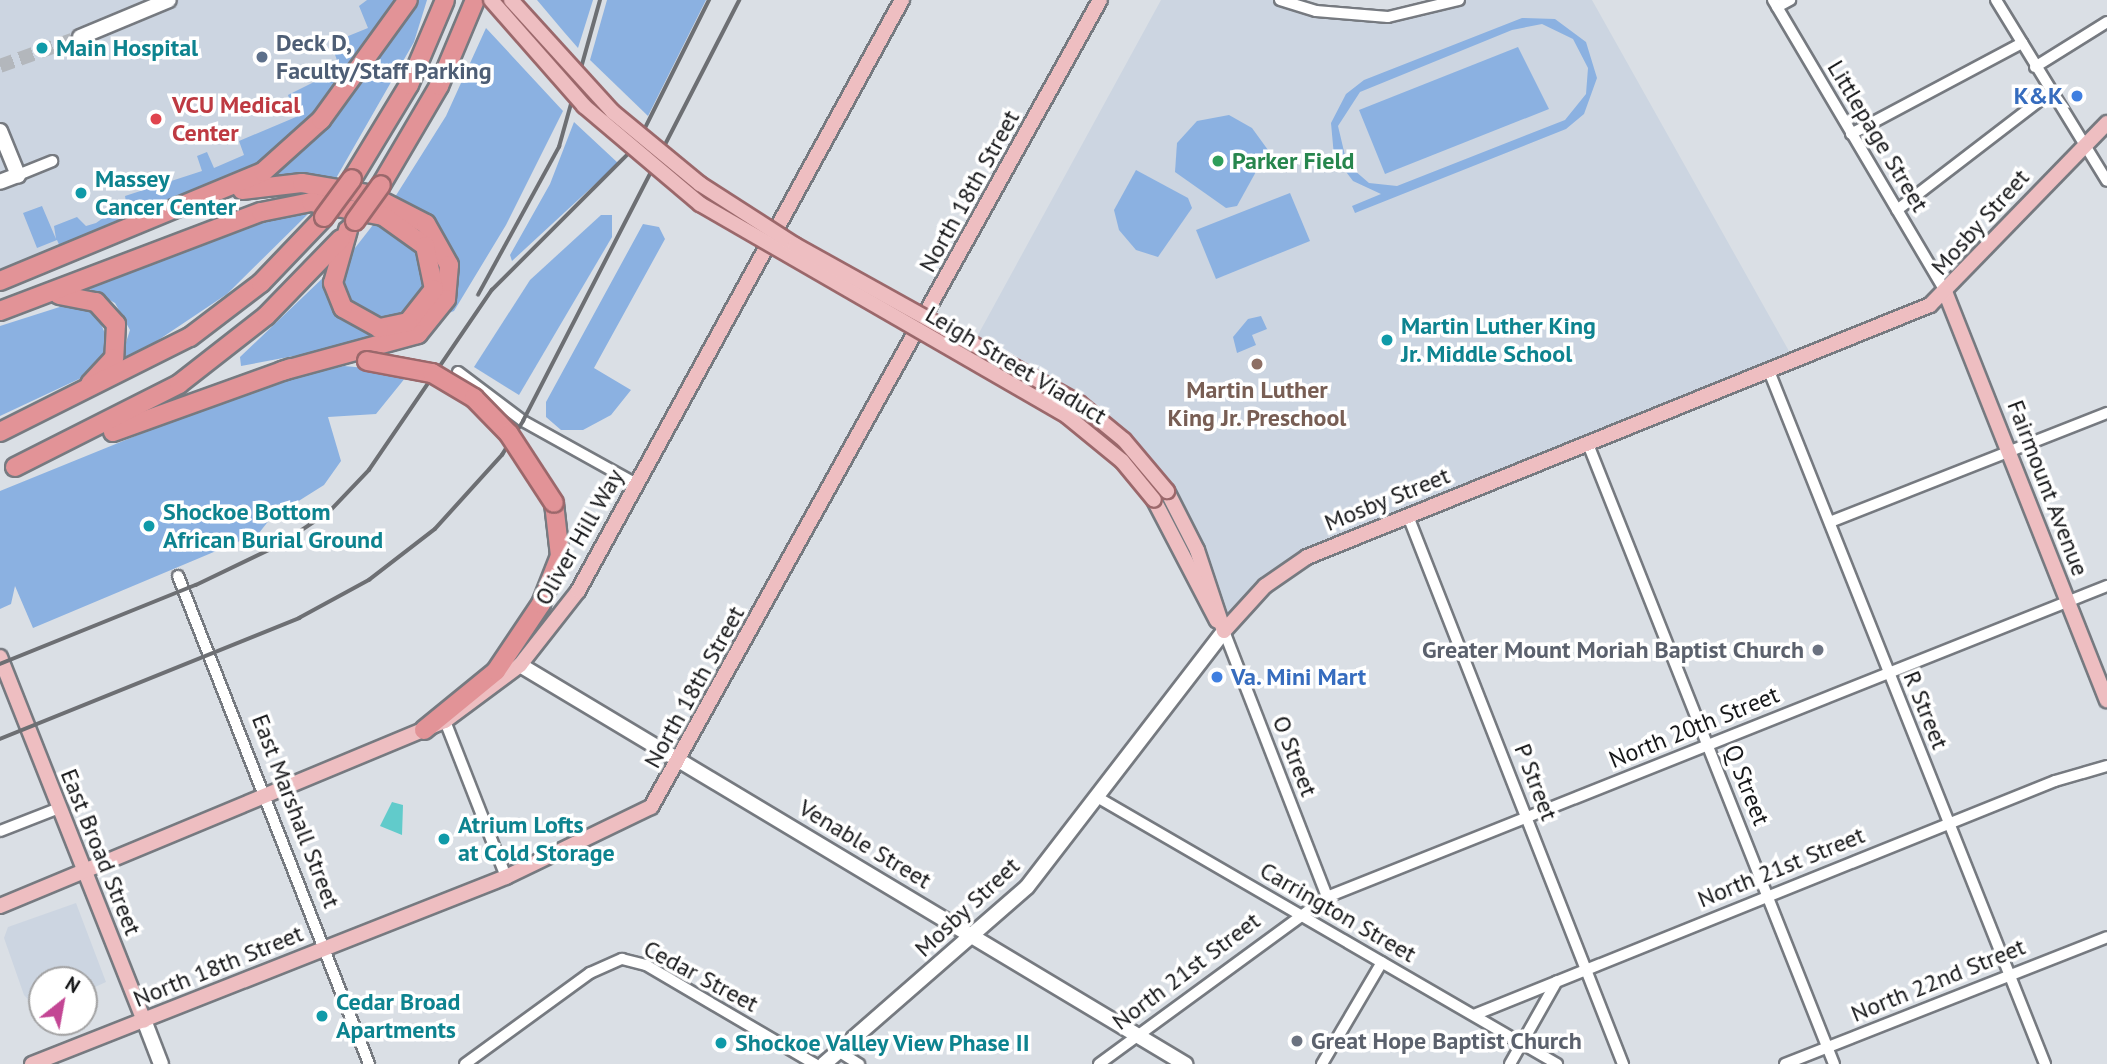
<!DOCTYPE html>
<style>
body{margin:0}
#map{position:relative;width:2107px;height:1064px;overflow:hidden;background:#dadfe5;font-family:"PT Sans",sans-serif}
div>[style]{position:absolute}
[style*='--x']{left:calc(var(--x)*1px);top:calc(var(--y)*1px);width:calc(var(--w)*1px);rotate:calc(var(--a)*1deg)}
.built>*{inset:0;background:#ccd5e1}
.green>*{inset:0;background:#8bb1e1}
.water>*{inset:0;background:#61cbcb}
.secondary-tunnel>*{height:14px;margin-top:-7px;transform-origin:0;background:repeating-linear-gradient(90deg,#b3b7bc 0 14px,transparent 0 21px)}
.roads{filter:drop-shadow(2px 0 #767a80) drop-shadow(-2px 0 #767a80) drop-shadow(0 2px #767a80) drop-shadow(0 -2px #767a80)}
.street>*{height:10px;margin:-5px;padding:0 5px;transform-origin:5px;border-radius:5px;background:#fff}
.secondary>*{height:14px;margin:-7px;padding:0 7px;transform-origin:7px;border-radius:7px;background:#fff}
.primary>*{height:14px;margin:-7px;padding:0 7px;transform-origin:7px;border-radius:7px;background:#eebec1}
.highway>*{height:18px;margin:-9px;padding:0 9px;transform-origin:9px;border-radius:9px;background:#e29397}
.rail>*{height:3.5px;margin:-1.75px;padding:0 1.75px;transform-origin:1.75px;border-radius:1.75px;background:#6d6f73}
.bridges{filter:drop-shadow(2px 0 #9b686b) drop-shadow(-2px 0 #9b686b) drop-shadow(0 2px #9b686b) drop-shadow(0 -2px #9b686b)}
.primary-bridge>*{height:14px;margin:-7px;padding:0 7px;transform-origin:7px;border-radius:7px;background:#eebec1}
.highway-bridge>*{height:18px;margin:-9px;padding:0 9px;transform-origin:9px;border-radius:9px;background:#e29397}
.dots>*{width:19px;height:19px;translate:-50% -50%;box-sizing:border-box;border:4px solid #fff;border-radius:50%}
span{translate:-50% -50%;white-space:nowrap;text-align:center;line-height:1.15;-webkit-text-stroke:7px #fff;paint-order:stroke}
.service-label{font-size:24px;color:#4e5e75;font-weight:700}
.left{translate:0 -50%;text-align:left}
.culture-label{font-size:24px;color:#0d838f;font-weight:700}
.shop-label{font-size:24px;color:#366cbe;font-weight:700}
.right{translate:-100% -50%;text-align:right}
.health-label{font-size:24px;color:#be3a42;font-weight:700}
.street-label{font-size:24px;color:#161719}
.leisure-label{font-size:24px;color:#27864d;font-weight:700}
.education-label{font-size:24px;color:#785e54;font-weight:700}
.worship-label{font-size:24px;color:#5b616d;font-weight:700}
.north{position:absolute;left:28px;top:966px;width:70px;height:70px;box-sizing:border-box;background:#fff;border:2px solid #a2a2a3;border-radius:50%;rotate:31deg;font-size:19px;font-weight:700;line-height:28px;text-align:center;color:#161719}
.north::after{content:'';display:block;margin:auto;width:24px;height:32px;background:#c34694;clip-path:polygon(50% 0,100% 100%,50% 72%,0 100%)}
</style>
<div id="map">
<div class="built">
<i style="clip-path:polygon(0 0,398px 0,265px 163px,0 273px)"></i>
<i style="clip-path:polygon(1161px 0,1292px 0,1392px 16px,1459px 0,1592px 0,1794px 360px,1310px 556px,1224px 631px,1193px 538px,1124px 439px,973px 344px)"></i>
<i style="clip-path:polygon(76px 903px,106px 982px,84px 992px,84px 980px,42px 980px,42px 1011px,36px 1008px,24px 995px,4px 938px,8px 927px)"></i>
</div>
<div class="green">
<i style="clip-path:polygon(367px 0,398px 0,329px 98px,265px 163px,61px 249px,57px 240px,37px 248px,23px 213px,42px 206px,56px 239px,54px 226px,77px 217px,86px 226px,96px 223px,126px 202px,125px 196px,202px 171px,197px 156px,207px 152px,214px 168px,244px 155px,239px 141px,296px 117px,288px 95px,340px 69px,331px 43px,368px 28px,359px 6px)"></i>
<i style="clip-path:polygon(416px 0,427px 0,414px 42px,335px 180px,290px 175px,258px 181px,322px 129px)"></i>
<i style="clip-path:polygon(537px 0,593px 0,578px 48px,564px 32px)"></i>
<i style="clip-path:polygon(607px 0,706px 0,648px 116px,590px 60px)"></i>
<i style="clip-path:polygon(evenodd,1522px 18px,1555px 19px,1586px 42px,1597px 78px,1584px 114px,1566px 129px,1355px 213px,1352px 206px,1381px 194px,1353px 181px,1334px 156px,1331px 123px,1346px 94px,1364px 80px,1522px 18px,1542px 24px,1573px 39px,1588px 68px,1586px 94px,1565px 120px,1397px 186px,1369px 183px,1347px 164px,1338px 126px,1360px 92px,1512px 30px,1542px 24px)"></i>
<i style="clip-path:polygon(486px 28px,563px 111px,506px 225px,454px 311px,444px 315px,456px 291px,451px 246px,433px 220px,395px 197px,446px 116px)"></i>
<i style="clip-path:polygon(1518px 47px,1549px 109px,1385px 174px,1359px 110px)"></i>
<i style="clip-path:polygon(1229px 115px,1252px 128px,1268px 150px,1237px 206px,1226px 208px,1175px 172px,1177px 143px,1197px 121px)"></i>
<i style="clip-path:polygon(574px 122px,618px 163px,512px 261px,510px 255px,550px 184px)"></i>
<i style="clip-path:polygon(1136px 170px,1188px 198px,1192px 208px,1158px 257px,1136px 250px,1119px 230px,1114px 210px)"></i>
<i style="clip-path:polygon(1290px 193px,1310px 241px,1216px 279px,1196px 230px)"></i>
<i style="clip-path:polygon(311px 211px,227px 294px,118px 367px,130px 330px,115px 303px,88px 288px,270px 217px)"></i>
<i style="clip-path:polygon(601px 215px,612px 215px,612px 237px,519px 395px,474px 367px,530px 280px)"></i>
<i style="clip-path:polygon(376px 221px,415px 247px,424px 262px,425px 288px,395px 319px,376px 319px,350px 305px,342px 284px,348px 257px)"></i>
<i style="clip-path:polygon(643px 224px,659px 227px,665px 239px,594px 368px,631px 390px,611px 415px,583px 430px,561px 430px,546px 417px,546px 402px)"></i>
<i style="clip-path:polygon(327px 274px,335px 311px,379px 340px,241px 366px,240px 357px)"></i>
<i style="clip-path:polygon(69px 304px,96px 312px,111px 348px,96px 371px,0 416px,0 326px)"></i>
<i style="clip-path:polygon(1261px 316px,1267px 329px,1252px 335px,1256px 345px,1237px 353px,1233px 337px,1248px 319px)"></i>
<i style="clip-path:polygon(344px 366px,410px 372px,376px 414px,328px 417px,341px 461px,324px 485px,270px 519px,259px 533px,33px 628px,15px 586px,11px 604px,0 609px,0 491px,251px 389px)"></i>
</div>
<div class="water">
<i style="clip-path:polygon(392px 802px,403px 805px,402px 835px,380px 826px)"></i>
</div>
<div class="secondary-tunnel">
<i style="--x:0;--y:66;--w:85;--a:-19.9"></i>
</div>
<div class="roads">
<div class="street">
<i style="--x:1280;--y:0;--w:38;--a:17"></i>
<i style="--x:1316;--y:11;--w:72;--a:4.8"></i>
<i style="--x:1388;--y:17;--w:73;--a:-13.5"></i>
<i style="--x:1773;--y:0;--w:340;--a:59.4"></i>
<i style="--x:1996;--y:0;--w:212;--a:58.5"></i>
<i style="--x:1777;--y:7;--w:15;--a:-28"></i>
<i style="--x:2035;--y:67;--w:85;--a:-32"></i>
<i style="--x:1851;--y:134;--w:194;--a:-28"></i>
<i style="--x:18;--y:175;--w:37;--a:-22"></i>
<i style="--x:1897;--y:210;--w:194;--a:-37.5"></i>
<i style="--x:1769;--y:371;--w:746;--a:68.28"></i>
<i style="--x:458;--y:372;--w:81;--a:37"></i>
<i style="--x:523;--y:421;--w:129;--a:29.1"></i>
<i style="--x:1588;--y:444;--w:667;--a:68.36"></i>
<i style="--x:1408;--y:516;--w:589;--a:68.58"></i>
<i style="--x:1830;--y:522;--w:298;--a:-21.5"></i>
<i style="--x:178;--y:576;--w:524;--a:68.62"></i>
<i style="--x:1224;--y:631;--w:285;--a:68.8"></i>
<i style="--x:445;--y:721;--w:168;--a:68.6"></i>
<i style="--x:1097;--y:797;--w:532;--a:30.13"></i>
<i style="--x:0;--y:831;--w:63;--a:-21.3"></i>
<i style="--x:1474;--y:1015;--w:626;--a:-21.94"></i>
<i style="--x:2055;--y:781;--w:54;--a:-16.1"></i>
<i style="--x:838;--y:1051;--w:25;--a:32"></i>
<i style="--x:465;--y:1064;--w:155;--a:-36.1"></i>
<i style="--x:590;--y:973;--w:35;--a:-24"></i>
<i style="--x:622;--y:959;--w:25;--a:14"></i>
<i style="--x:646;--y:965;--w:196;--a:30.4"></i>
<i style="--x:1099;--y:1064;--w:283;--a:-36.2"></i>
<i style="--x:1327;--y:897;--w:840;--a:-21.74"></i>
<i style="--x:1322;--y:1064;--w:118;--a:-59.5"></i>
<i style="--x:1510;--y:1064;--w:95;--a:-60.5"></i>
<i style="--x:1785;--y:1064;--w:346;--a:-21.5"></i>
</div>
<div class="secondary">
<i style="--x:80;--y:37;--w:96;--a:-22.6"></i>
<i style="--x:0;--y:131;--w:48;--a:67.8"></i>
<i style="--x:18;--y:175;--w:19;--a:159"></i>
<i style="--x:520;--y:665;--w:776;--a:30.96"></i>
<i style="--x:144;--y:1020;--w:47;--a:68.9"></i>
<i style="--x:824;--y:1064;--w:269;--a:-41.1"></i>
<i style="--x:1027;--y:887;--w:323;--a:-52.4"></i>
</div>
<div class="primary">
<i style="--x:1946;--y:294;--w:437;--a:68.4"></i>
<i style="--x:1167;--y:491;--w:66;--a:63"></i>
<i style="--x:1197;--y:550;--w:85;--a:71.6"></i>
<i style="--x:1154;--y:500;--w:136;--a:62.5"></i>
<i style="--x:1224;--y:631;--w:61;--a:-47.7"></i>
<i style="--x:1265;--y:586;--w:51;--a:-34.6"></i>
<i style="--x:1307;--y:557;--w:672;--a:-22.02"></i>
<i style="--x:1930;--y:305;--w:254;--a:-45.8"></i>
<i style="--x:0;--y:657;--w:391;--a:68.4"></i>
<i style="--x:0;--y:906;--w:482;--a:-22.6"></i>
<i style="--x:445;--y:721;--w:94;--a:-36.7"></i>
<i style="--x:520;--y:665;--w:94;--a:-51.9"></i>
<i style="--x:578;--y:591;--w:674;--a:-61.27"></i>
<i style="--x:32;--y:1064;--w:510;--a:-21.53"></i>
<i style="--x:506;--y:877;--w:161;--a:-25.8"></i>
<i style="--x:651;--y:807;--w:923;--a:-60.91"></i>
</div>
<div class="highway">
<i style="--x:352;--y:179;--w:110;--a:-58.8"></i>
<i style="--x:409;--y:85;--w:92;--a:-67"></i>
<i style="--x:381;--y:185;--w:115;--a:-59.6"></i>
<i style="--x:439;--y:86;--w:93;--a:-67.3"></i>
<i style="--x:242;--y:190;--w:60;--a:-6.7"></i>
<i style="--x:302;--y:183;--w:67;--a:9.5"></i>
<i style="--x:368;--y:194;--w:65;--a:27.3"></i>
<i style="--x:426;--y:224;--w:47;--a:60.7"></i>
<i style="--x:449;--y:265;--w:34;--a:95"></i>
<i style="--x:446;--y:299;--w:45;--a:128.7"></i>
<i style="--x:418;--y:334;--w:141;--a:164.8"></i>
<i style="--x:0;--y:281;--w:285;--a:-22.5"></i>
<i style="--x:263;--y:172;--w:78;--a:-41.9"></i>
<i style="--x:321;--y:120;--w:148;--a:-54.1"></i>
<i style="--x:59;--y:295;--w:38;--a:11"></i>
<i style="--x:96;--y:302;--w:30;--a:48"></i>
<i style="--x:116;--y:324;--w:34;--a:93"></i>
<i style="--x:114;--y:358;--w:35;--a:133"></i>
<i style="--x:0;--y:311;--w:279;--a:-20.8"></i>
<i style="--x:261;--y:212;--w:51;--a:-11.3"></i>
<i style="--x:311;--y:202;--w:73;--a:11"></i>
<i style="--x:383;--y:216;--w:52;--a:35.5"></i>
<i style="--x:425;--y:246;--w:44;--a:78.2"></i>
<i style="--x:434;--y:289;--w:42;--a:128.2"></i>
<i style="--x:408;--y:322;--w:30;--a:168"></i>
<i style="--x:379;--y:328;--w:41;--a:-150.9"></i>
<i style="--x:343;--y:308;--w:27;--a:-112"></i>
<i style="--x:333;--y:283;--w:55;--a:-74.2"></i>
<i style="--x:0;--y:432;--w:212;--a:-26.6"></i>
<i style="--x:190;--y:337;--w:89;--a:-37.3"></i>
<i style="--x:261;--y:283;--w:91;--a:-46.3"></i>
<i style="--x:113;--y:432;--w:189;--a:-19.8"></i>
<i style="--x:15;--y:467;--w:184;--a:-26.8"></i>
<i style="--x:179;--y:384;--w:110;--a:-38"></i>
<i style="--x:266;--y:316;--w:107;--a:-45.8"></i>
<i style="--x:424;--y:730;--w:93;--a:-39.3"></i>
<i style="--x:496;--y:671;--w:81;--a:-56.1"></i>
<i style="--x:541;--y:604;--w:52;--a:-68.4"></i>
<i style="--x:560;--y:556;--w:53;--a:-96.5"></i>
</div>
</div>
<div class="rail">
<i style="--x:478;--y:295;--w:169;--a:-61.3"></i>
<i style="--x:559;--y:147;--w:153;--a:-74.4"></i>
<i style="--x:0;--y:664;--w:211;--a:-22"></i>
<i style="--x:196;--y:585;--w:92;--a:-25.7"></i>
<i style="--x:279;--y:545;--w:60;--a:-33.4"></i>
<i style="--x:329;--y:512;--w:58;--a:-46.4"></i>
<i style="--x:369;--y:470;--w:218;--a:-55.7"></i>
<i style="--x:492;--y:290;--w:204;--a:-45"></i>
<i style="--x:636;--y:146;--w:163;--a:-63.4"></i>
<i style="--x:0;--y:739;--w:323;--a:-22"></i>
<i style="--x:299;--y:618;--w:80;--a:-28.5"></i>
<i style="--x:369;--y:580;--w:83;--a:-37.7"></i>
<i style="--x:435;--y:529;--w:100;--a:-47.8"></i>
<i style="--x:502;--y:455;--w:40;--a:-58"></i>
<i style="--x:523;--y:421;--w:473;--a:-62.8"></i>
</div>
<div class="bridges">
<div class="primary-bridge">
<i style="--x:491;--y:0;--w:141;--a:48.7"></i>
<i style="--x:584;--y:106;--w:152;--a:40.2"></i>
<i style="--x:700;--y:204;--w:424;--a:30"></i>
<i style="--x:1067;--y:416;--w:71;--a:39.3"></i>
<i style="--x:1122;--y:461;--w:50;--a:50.6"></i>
<i style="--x:511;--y:0;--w:151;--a:47.7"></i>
<i style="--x:613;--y:112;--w:113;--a:39.6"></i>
<i style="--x:700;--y:184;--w:113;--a:32.7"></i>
<i style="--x:795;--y:245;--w:325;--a:29.1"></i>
<i style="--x:1079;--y:403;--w:58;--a:39.4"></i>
<i style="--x:1124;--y:440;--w:67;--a:49.9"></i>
</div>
<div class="highway-bridge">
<i style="--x:324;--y:217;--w:47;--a:-53.6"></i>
<i style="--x:355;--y:221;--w:44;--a:-54.2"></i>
<i style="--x:367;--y:361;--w:66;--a:10.5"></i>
<i style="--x:432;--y:373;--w:49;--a:30.8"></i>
<i style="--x:474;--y:398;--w:50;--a:45.8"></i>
<i style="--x:509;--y:434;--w:82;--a:56.9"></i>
</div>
</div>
<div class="dots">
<i style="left:42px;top:48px;background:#0f9aa8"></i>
<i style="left:262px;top:57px;background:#5c6f8a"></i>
<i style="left:2077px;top:96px;background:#3f7fe0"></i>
<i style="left:156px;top:119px;background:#e0444e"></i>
<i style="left:1218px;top:161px;background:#2e9e5b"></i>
<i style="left:81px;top:193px;background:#0f9aa8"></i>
<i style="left:1387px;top:340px;background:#0f9aa8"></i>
<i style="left:1257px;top:364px;background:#8d6e63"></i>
<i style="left:149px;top:526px;background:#0f9aa8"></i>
<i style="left:1818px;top:650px;background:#6b7280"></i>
<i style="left:1217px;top:677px;background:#3f7fe0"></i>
<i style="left:444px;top:839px;background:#0f9aa8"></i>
<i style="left:322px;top:1016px;background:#0f9aa8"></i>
<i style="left:1297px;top:1041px;background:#6b7280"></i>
<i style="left:721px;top:1043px;background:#0f9aa8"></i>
</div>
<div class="service-label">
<span class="left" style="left:276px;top:57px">Deck D,<br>Faculty/Staff Parking</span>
</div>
<div class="culture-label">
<span class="left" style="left:56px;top:48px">Main Hospital</span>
<span class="left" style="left:95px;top:193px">Massey<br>Cancer Center</span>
<span class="left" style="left:1401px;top:340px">Martin Luther King<br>Jr. Middle School</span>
<span class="left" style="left:163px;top:526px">Shockoe Bottom<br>African Burial Ground</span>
<span class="left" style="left:458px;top:839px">Atrium Lofts<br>at Cold Storage</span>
<span class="left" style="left:336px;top:1016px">Cedar Broad<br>Apartments</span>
<span class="left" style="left:735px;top:1043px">Shockoe Valley View Phase II</span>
</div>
<div class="shop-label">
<span class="right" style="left:2063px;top:96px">K&amp;K</span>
<span class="left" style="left:1231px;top:677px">Va. Mini Mart</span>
</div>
<div class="health-label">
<span class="left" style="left:172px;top:119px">VCU Medical<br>Center</span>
</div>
<div class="street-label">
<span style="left:1878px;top:136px;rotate:59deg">Littlepage Street</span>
<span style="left:969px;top:191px;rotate:-61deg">North 18th Street</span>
<span style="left:1980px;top:222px;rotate:-48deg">Mosby Street</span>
<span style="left:1016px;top:365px;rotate:31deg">Leigh Street Viaduct</span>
<span style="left:2048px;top:488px;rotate:69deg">Fairmount Avenue</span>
<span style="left:1387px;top:499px;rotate:-22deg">Mosby Street</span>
<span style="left:579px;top:537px;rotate:-60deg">Oliver Hill Way</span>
<span style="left:694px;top:687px;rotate:-61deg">North 18th Street</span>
<span style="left:1926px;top:710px;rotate:68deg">R Street</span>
<span style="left:1694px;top:727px;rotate:-22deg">North 20th Street</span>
<span style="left:1295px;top:756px;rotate:69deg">O Street</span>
<span style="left:1536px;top:782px;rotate:69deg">P Street</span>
<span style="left:1747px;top:785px;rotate:68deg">Q Street</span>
<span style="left:296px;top:811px;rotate:69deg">East Marshall Street</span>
<span style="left:865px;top:844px;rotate:31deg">Venable Street</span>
<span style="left:101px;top:852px;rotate:68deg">East Broad Street</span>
<span style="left:1781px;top:867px;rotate:-22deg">North 21st Street</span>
<span style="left:967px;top:907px;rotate:-43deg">Mosby Street</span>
<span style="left:1338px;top:912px;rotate:30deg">Carrington Street</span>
<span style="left:218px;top:966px;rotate:-22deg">North 18th Street</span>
<span style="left:1186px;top:971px;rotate:-37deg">North 21st Street</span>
<span style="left:701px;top:976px;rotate:28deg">Cedar Street</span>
<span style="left:1938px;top:980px;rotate:-22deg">North 22nd Street</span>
</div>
<div class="leisure-label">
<span class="left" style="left:1232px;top:161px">Parker Field</span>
</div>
<div class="education-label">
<span style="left:1257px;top:404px">Martin Luther<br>King Jr. Preschool</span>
</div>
<div class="worship-label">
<span class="right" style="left:1804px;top:650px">Greater Mount Moriah Baptist Church</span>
<span class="left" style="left:1311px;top:1041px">Great Hope Baptist Church</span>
</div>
<div class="north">N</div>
</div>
